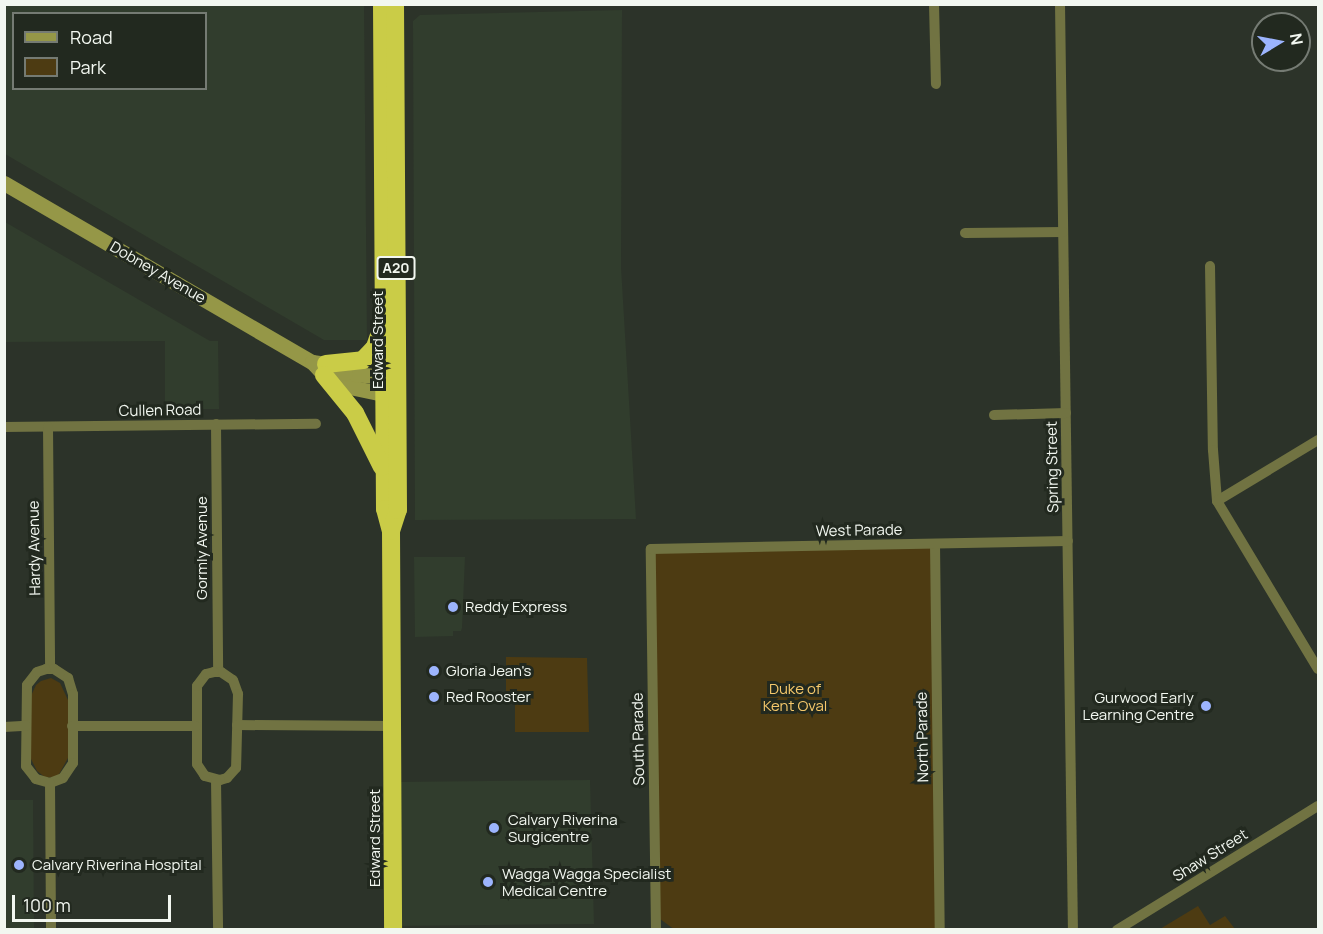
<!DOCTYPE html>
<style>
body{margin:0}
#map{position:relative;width:1323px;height:934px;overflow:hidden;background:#2c3329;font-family:Manrope,sans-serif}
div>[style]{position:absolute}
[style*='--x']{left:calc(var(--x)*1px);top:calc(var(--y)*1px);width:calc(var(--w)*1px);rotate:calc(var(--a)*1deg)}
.built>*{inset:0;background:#313d2d}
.green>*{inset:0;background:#4d3b12}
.street>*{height:10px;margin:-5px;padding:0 5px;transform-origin:5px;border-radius:5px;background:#717342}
.secondary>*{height:15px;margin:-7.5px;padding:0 7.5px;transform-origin:7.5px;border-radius:7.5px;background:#959747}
.highway>*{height:18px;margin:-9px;padding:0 9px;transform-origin:9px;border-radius:9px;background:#cacc47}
.dots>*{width:16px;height:16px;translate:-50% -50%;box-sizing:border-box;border:3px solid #22291f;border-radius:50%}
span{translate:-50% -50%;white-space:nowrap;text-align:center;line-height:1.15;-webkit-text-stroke:6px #22291f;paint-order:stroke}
.shield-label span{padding:2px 4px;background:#22291f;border:2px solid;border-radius:4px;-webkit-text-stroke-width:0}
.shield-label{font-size:14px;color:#f2f7f0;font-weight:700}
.street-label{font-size:15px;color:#f2f7f0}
.poi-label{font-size:15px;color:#f2f7f0}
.left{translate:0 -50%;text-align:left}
.right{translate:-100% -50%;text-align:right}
.park-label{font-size:15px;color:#f5c86b}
.frame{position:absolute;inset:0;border:6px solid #f2f7f0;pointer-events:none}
.legend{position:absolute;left:12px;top:12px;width:195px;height:78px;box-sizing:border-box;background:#22291f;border:2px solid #757b73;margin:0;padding:8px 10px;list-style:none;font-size:18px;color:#f2f7f0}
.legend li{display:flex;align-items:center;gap:12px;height:30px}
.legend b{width:30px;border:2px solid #757b73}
.north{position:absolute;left:1251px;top:12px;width:60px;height:60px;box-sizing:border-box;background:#22291f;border:2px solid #757b73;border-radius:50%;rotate:80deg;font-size:16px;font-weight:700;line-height:24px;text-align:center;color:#f2f7f0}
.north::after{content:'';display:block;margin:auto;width:21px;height:27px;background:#9cb4fd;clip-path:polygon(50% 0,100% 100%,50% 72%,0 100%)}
.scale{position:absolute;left:12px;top:895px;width:159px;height:27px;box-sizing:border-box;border:3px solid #f2f7f0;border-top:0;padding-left:8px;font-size:18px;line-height:21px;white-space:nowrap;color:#f2f7f0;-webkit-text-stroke:4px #22291f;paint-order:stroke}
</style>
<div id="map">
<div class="built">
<i style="clip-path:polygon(evenodd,5px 4px,364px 5px,367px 340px,324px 340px,5px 154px,5px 4px,14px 14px,206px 14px,206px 88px,14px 88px,14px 14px)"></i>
<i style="clip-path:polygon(622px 10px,621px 267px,636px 519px,415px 520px,413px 21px,420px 15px)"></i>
<i style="clip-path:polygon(5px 222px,210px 341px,218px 341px,219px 409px,165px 409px,165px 341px,5px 342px)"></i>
<i style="clip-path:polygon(414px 557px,465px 557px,462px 628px,461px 631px,453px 631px,453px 636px,415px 637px)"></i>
<i style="clip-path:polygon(590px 780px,594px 924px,395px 926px,397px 782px)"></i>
<i style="clip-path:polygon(4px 800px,33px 800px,34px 929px,5px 929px)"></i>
</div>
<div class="green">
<i style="clip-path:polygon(935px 544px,940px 929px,675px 930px,656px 916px,651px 549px)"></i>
<i style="clip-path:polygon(506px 657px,587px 658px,589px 732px,515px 732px,515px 703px,506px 702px)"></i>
<i style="clip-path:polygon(51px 678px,60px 683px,68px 700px,68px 758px,58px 776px,46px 778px,37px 771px,30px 757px,30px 698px,36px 685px,41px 681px)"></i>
<i style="clip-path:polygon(1198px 906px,1210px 925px,1225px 916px,1235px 929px,1160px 929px)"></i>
</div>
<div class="street">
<i style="--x:934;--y:4;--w:80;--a:88.6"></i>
<i style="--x:1060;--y:4;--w:926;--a:89.2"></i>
<i style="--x:965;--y:233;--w:98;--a:-0.6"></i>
<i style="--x:1210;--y:266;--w:184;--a:89.1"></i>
<i style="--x:1213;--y:450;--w:51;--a:85.5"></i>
<i style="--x:1217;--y:501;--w:196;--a:59"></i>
<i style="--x:994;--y:415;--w:72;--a:-1.6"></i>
<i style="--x:216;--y:424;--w:248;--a:89.5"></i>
<i style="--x:4;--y:427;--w:312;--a:-0.6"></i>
<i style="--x:48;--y:427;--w:242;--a:89.5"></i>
<i style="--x:1217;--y:501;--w:118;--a:-31.1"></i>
<i style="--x:935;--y:544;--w:386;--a:89.3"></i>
<i style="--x:46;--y:669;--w:8;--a:0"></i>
<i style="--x:54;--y:669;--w:17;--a:33"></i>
<i style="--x:68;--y:678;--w:17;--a:73"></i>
<i style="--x:73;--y:694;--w:69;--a:90"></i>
<i style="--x:73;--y:763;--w:18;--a:124"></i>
<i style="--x:63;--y:778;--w:14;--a:159"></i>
<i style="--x:50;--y:783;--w:15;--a:-164"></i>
<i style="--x:36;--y:779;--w:16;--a:-128"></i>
<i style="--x:26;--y:766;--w:81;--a:-89.3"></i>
<i style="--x:27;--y:685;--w:16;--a:-52"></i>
<i style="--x:37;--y:672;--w:9;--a:-18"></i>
<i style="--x:214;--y:672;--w:7;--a:0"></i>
<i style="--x:221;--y:672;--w:14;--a:34"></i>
<i style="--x:233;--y:680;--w:15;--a:70"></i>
<i style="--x:238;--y:694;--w:74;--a:91.5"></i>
<i style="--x:236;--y:768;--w:13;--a:132"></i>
<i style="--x:227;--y:778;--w:7;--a:164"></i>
<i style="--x:220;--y:780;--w:16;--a:-165"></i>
<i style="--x:205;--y:776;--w:14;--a:-124"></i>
<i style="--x:197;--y:764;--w:78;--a:-90"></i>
<i style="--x:197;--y:686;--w:15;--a:-53"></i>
<i style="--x:206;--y:674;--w:8;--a:-14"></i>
<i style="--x:237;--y:725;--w:155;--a:0.4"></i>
<i style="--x:72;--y:726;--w:124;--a:0"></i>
<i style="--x:4;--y:727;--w:22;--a:-3"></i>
<i style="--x:216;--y:780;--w:150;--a:89.2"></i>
<i style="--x:50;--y:783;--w:147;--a:89.6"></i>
<i style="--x:656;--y:930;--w:381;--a:-90.8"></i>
<i style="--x:651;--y:549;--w:417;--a:-1.1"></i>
<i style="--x:1117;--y:930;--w:236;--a:-31.7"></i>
</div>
<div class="secondary">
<i style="--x:4;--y:183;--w:356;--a:30.2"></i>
<i style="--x:312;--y:362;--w:18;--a:47"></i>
<i style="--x:324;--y:375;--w:19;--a:32"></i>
<i style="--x:340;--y:385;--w:45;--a:11.6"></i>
<i style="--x:384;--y:394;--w:15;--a:-32"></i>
<i style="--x:397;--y:386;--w:16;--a:-145"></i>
<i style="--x:384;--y:377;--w:39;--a:-174"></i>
<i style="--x:345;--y:373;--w:21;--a:-155"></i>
<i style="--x:326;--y:364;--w:14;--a:-172"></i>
</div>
<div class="highway">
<i style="--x:382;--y:4;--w:505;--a:89.66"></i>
<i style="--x:385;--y:509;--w:23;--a:75"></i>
<i style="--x:391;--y:531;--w:399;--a:89.7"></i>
<i style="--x:326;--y:364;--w:37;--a:-6"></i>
<i style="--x:363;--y:360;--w:18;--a:-47"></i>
<i style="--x:375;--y:347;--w:18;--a:-71"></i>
<i style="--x:324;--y:375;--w:49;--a:50.8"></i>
<i style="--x:355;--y:413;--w:60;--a:63.4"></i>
<i style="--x:391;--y:531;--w:22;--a:-72"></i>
<i style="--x:398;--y:510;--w:506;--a:-90.34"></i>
</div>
<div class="dots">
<i style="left:453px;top:607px;background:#9cb4fd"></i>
<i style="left:434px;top:671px;background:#9cb4fd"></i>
<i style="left:434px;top:697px;background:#9cb4fd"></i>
<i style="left:1206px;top:706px;background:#9cb4fd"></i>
<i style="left:494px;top:828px;background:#9cb4fd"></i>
<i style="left:19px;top:865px;background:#9cb4fd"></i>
<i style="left:488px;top:882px;background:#9cb4fd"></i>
</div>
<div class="shield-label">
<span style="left:396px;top:268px">A20</span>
</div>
<div class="street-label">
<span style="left:158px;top:272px;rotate:30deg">Dobney Avenue</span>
<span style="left:378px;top:340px;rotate:-90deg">Edward Street</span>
<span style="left:160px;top:410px;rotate:-1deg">Cullen Road</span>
<span style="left:1052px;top:467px;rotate:-91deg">Spring Street</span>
<span style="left:859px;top:530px;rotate:-1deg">West Parade</span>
<span style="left:34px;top:548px;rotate:-91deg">Hardy Avenue</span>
<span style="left:202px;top:548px;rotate:-90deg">Gormly Avenue</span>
<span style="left:922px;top:737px;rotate:-91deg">North Parade</span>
<span style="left:638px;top:739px;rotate:-91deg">South Parade</span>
<span style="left:375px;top:838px;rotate:-90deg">Edward Street</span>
<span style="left:1210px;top:855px;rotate:-32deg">Shaw Street</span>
</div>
<div class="poi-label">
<span class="left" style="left:465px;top:607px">Reddy Express</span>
<span class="left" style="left:446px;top:671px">Gloria Jean's</span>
<span class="left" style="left:446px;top:697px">Red Rooster</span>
<span class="right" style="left:1194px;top:706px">Gurwood Early<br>Learning Centre</span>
<span class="left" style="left:508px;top:828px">Calvary Riverina<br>Surgicentre</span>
<span class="left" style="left:32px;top:865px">Calvary Riverina Hospital</span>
<span class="left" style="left:502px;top:882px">Wagga Wagga Specialist<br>Medical Centre</span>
</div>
<div class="park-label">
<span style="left:795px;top:697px">Duke of<br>Kent Oval</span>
</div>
<div class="frame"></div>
<ul class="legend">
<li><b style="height:8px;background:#959747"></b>Road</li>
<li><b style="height:16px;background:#4d3b12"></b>Park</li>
</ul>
<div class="north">N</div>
<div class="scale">100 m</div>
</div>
